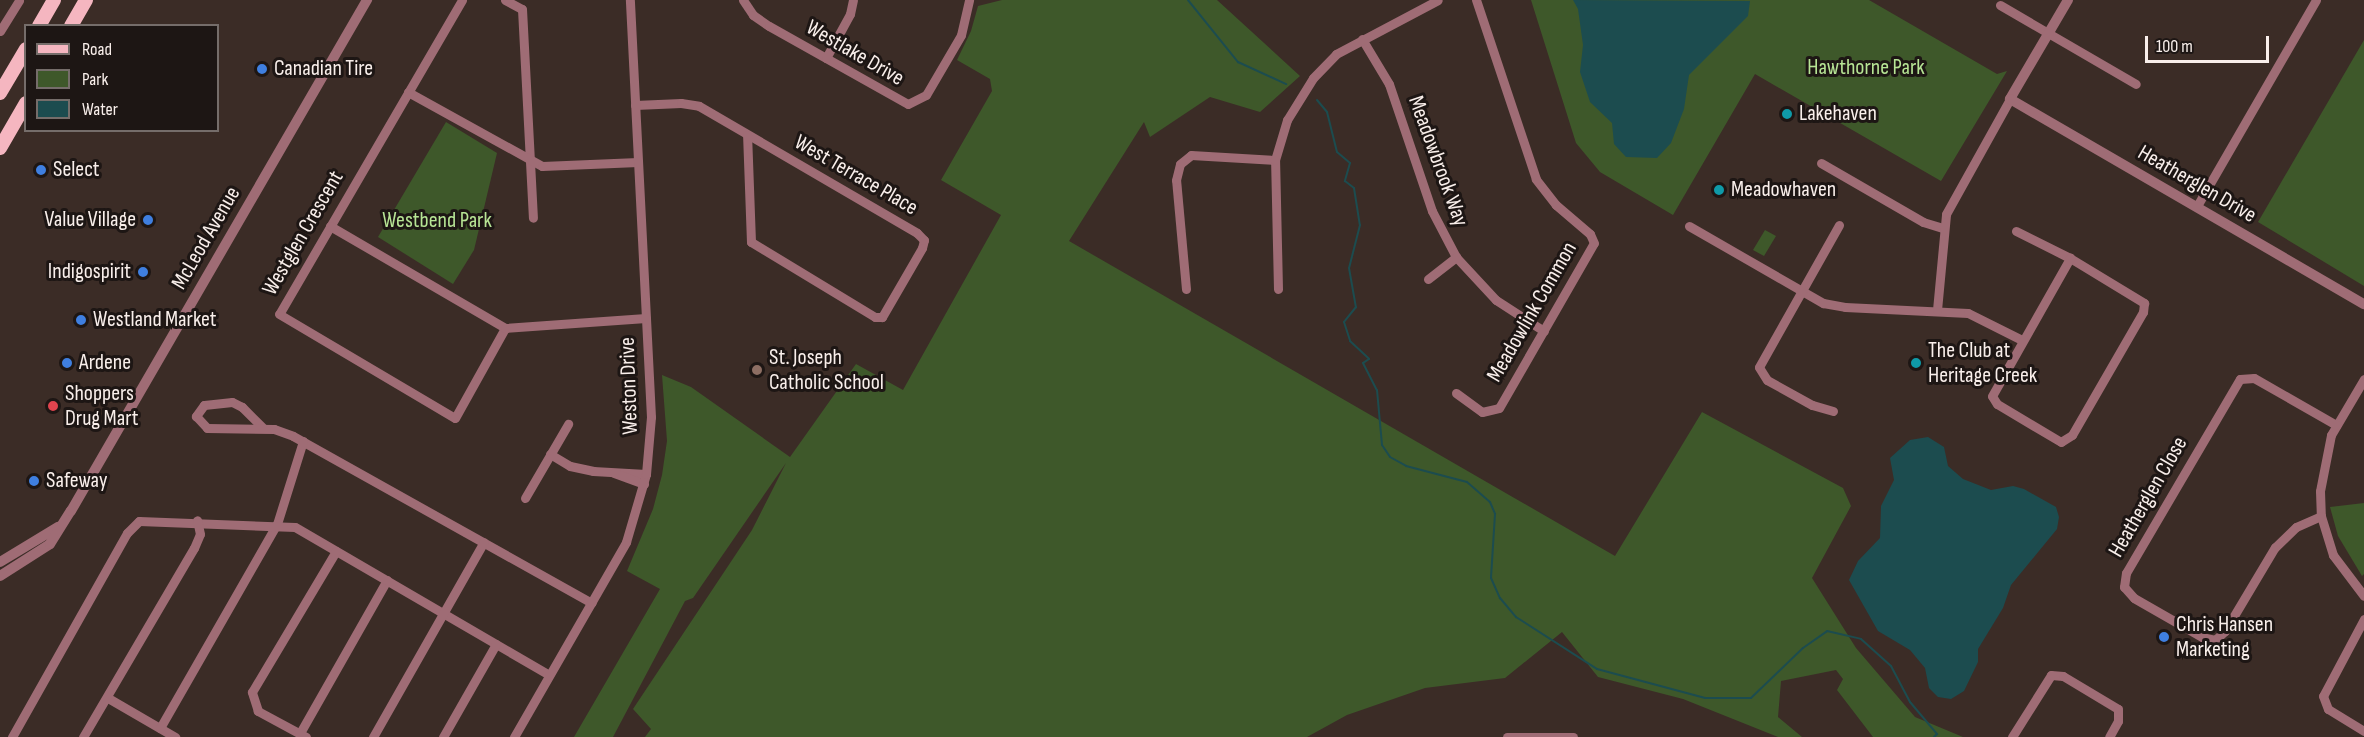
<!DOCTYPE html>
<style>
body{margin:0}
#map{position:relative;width:2364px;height:737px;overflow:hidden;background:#3b2c26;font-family:"Sofia Sans Condensed",sans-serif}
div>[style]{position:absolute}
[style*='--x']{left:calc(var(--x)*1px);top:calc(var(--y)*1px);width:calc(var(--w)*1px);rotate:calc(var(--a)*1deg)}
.green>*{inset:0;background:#3e582a}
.water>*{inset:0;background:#1c4c4f}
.stream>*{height:2px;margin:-1px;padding:0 1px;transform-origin:1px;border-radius:1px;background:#1c4c4f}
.minor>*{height:9px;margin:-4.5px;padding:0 4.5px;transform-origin:4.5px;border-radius:4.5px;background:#9f6c75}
.tertiary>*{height:10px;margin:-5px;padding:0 5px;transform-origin:5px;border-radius:5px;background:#9f6c75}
.primary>*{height:14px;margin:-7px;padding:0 7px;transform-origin:7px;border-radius:7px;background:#f5b6c0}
.dots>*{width:16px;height:16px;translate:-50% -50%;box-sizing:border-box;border:3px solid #1d1614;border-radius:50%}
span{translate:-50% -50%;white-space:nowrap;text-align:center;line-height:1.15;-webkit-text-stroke:6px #1d1614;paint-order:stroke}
.street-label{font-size:22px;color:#f9efeb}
.park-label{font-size:22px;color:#b7e595}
.poi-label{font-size:22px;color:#f9efeb}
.left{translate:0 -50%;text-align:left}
.right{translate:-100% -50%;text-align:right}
.legend{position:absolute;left:24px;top:24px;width:195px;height:108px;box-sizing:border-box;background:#1d1614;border:2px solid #756d6a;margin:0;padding:8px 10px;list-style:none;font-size:18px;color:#f9efeb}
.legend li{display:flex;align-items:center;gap:12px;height:30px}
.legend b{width:30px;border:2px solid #756d6a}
.scale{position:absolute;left:2145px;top:36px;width:124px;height:27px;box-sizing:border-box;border:3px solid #f9efeb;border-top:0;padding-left:8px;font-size:18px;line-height:21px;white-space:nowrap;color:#f9efeb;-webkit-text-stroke:4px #1d1614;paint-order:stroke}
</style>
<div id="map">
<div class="green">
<i style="clip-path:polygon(1002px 0,1217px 0,1300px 76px,1260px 112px,1210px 97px,1150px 137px,1144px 122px,1069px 241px,1615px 556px,1702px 412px,1843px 488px,1851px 506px,1812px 578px,1856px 648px,1915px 717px,1963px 737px,1873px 737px,1837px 690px,1843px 679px,1836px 670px,1781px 681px,1778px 717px,1802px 737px,1778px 737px,1683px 699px,1598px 677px,1562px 632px,1505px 678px,1425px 688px,1347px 715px,1307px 737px,645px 737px,651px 729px,633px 709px,752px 530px,786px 463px,693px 598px,685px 601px,613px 737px,574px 737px,660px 589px,627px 571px,653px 509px,662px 475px,667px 441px,662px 375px,691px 387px,790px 457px,856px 364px,903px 390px,1001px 215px,941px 180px,992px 91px,990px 79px,957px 60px,971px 31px,978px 6px)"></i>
<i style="clip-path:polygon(1531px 0,1869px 0,1997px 74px,2007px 71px,1941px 181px,1755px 74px,1673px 215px,1600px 172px,1576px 143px)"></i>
<i style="clip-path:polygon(2364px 40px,2364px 286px,2258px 222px)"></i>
<i style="clip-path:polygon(446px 122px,497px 153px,474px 250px,453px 284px,378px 237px)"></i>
<i style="clip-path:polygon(1765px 230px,1776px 236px,1764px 256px,1753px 250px)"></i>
<i style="clip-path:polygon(2364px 503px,2364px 574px,2362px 576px,2338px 536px,2330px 507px)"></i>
</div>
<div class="water">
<i style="clip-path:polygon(1573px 0,1750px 1px,1748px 16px,1689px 75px,1684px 109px,1671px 143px,1657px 158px,1626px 157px,1614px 144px,1612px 123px,1590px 102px,1580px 72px,1583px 45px,1578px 9px)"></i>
<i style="clip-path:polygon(1928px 437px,1944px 447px,1948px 466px,1963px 479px,1991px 490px,2013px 486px,2024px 489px,2056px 507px,2059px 517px,2057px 529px,2011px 585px,2003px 608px,1978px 649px,1978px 662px,1964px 691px,1951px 699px,1938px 697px,1929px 688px,1925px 668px,1910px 650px,1878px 631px,1849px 580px,1858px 561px,1880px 538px,1881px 506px,1894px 480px,1890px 458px,1910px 440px)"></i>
</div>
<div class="stream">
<i style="--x:1188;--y:0;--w:80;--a:51.1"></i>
<i style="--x:1238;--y:62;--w:53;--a:24.6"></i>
<i style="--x:1317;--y:100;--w:16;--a:50"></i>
<i style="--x:1327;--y:112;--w:41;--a:76"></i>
<i style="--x:1337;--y:152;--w:17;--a:40"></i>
<i style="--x:1350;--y:163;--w:19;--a:106"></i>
<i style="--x:1345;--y:181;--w:11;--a:38"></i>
<i style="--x:1354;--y:188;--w:37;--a:81"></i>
<i style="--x:1360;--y:225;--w:44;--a:104.3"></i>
<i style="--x:1349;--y:268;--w:40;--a:80"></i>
<i style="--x:1356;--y:307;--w:19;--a:129"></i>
<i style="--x:1344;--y:322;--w:20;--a:72"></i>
<i style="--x:1350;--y:341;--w:26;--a:43"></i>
<i style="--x:1369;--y:359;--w:7;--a:146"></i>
<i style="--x:1363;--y:363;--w:30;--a:63"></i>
<i style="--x:1377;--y:390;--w:55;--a:84.8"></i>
<i style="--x:1382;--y:445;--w:14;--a:56"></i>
<i style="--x:1390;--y:457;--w:18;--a:29"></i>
<i style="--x:1406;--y:466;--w:63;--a:14.7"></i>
<i style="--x:1467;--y:482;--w:30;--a:41"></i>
<i style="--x:1490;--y:502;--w:13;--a:67"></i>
<i style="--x:1495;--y:514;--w:64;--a:93.6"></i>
<i style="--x:1491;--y:578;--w:22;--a:66"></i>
<i style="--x:1500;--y:598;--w:25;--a:50"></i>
<i style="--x:1516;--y:617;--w:96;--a:32.7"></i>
<i style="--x:1597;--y:669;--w:112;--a:15"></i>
<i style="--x:1705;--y:698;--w:46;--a:0"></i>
<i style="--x:1751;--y:698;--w:72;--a:-43.9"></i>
<i style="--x:1803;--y:648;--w:29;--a:-35"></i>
<i style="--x:1827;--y:631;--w:35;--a:13"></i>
<i style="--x:1861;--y:639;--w:40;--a:42"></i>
<i style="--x:1891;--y:666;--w:41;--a:62.2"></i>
<i style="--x:1910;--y:702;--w:42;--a:49.8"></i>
<i style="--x:1937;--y:734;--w:4;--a:135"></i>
</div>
<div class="minor">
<i style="--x:462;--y:0;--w:363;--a:120.2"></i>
<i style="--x:279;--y:314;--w:204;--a:30.6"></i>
<i style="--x:455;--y:418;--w:103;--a:-60.9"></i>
<i style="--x:505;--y:0;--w:19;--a:28"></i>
<i style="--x:522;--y:9;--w:209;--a:87"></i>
<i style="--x:743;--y:0;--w:18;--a:56"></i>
<i style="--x:753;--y:15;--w:19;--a:35"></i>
<i style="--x:769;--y:26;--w:159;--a:29.3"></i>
<i style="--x:908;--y:104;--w:20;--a:-27"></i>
<i style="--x:926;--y:95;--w:69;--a:-59.7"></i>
<i style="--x:961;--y:35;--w:36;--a:-77"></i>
<i style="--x:2000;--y:5;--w:157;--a:30.2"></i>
<i style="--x:0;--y:31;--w:36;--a:-58"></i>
<i style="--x:1362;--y:39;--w:52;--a:59"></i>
<i style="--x:1389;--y:84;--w:134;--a:71.3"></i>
<i style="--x:1432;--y:211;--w:52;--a:62.4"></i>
<i style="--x:1456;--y:257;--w:59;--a:47.1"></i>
<i style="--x:1496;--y:300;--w:57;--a:32.9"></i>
<i style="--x:826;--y:58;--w:50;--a:-61.4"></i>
<i style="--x:850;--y:14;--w:14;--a:-78"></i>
<i style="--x:408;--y:92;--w:153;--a:28.9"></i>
<i style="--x:542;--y:166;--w:96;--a:-2.4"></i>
<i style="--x:635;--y:105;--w:46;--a:-2.5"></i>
<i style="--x:681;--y:103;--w:18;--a:9"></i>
<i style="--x:699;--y:106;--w:252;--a:30.2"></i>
<i style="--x:917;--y:233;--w:10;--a:45"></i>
<i style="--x:924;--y:240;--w:8;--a:104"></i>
<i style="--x:922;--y:248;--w:80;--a:120.1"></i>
<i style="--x:882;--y:317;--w:7;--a:180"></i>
<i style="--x:875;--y:317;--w:145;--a:-148.8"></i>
<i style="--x:751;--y:242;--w:107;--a:-92.1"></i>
<i style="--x:1821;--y:163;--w:118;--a:30"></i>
<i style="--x:1923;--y:222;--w:21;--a:17"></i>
<i style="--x:2197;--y:206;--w:238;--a:-60"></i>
<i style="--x:330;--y:226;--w:203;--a:30.2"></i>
<i style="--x:505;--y:328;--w:141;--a:-4.1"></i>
<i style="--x:1689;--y:226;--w:155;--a:29.9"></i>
<i style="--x:1823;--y:303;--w:22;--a:10"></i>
<i style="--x:1845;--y:307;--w:123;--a:2.8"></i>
<i style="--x:1968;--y:313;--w:60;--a:26.6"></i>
<i style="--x:2016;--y:231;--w:60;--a:26.6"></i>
<i style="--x:2070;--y:258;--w:87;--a:31.3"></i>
<i style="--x:2144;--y:303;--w:9;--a:96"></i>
<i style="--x:2143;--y:312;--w:142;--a:120"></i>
<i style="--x:2072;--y:435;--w:13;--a:148"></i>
<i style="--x:2061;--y:442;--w:74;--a:-149.3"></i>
<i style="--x:1997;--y:404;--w:9;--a:-122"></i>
<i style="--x:1992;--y:396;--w:159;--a:-60.5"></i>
<i style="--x:1428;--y:279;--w:36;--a:-38"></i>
<i style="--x:1186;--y:289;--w:109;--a:-95.2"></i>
<i style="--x:1176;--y:180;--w:16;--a:-76"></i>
<i style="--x:1180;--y:164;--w:14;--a:-39"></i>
<i style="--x:1191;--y:155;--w:84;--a:3.4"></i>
<i style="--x:1278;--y:289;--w:129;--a:-91.3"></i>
<i style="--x:1275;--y:160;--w:42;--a:-73.3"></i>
<i style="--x:1287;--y:120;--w:49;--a:-58.2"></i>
<i style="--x:1313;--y:78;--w:33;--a:-46"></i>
<i style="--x:1336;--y:54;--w:115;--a:-27.9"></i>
<i style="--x:1937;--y:310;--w:96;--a:-84.6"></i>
<i style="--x:1946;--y:214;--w:132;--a:-60.9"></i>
<i style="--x:2364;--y:379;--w:65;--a:120.5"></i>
<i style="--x:2331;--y:435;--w:57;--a:101.1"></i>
<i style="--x:2320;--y:491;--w:25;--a:88"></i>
<i style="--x:2321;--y:516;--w:41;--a:72.9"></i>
<i style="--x:2333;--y:555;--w:51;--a:52.9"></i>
<i style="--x:1456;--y:393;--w:32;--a:36"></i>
<i style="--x:1482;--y:412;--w:17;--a:-13"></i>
<i style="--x:1499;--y:408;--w:190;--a:-60.1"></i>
<i style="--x:1594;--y:243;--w:10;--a:-114"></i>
<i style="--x:1590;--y:234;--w:45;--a:-139.5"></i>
<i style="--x:1556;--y:205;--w:33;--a:-128"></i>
<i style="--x:1536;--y:179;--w:189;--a:-108.5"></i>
<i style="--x:1833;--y:411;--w:22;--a:-164"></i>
<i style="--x:1812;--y:405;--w:51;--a:-150.9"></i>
<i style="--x:1767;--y:380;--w:15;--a:-122"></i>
<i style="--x:1759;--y:367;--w:163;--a:-60.6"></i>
<i style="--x:263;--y:428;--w:30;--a:-135"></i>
<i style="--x:242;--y:407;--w:11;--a:-153"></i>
<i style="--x:232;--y:402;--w:28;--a:174"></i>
<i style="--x:204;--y:405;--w:14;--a:126"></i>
<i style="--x:196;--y:416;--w:16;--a:47"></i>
<i style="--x:207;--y:428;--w:67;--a:0.9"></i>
<i style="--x:274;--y:429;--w:20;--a:20"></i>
<i style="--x:293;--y:436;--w:342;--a:29.2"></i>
<i style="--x:550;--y:454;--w:23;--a:31"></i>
<i style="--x:570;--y:466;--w:24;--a:12"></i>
<i style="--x:593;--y:471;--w:53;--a:3.2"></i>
<i style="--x:614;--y:473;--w:32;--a:20"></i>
<i style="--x:525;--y:498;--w:86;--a:-59.8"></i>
<i style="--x:2321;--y:516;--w:27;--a:156"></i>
<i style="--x:2296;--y:527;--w:29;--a:136"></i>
<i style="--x:2275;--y:547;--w:98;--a:120.8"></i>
<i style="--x:2225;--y:631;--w:13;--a:138"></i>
<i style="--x:2215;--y:640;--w:13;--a:-167"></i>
<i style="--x:2202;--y:637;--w:78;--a:-150.2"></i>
<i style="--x:2134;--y:598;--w:15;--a:-132"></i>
<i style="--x:2124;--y:587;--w:14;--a:-82"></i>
<i style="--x:2126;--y:573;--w:225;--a:-59.6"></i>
<i style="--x:2240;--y:379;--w:14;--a:-4"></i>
<i style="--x:2254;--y:378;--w:95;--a:29.8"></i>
<i style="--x:2364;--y:619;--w:87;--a:118"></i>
<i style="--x:2323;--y:696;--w:14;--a:69"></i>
<i style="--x:2328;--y:709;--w:42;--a:31.4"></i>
<i style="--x:108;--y:698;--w:78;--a:30.2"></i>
<i style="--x:160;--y:728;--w:235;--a:-60.2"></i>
<i style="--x:277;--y:524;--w:87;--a:-72.6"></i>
<i style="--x:300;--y:733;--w:176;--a:-60.4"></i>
<i style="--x:12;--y:737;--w:234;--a:-60.6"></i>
<i style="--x:127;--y:533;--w:17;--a:-45"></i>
<i style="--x:139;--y:521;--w:156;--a:2.2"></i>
<i style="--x:295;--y:527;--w:294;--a:30.2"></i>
<i style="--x:83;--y:737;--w:219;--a:-59.6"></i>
<i style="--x:194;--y:548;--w:15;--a:-67"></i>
<i style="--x:200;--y:534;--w:14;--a:-102"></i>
<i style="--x:306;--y:737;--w:55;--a:-151.6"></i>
<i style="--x:258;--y:711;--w:20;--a:-108"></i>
<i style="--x:252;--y:692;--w:164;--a:-59.2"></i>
<i style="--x:373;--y:737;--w:224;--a:-60.4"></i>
<i style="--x:443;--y:737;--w:107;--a:-60.3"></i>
<i style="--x:514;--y:737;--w:225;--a:-60.1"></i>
<i style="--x:626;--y:542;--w:71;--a:-73.6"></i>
<i style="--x:646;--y:474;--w:57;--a:-85"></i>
<i style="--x:651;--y:417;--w:418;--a:-92.9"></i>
<i style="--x:1507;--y:737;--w:66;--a:0"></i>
<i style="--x:2012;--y:737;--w:73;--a:-57.8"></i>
<i style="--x:2051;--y:675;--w:12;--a:5"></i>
<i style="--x:2063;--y:676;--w:64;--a:31"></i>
<i style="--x:2118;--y:709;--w:12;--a:90"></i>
<i style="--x:2118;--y:721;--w:18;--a:119"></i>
</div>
<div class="tertiary">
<i style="--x:2068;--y:0;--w:115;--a:120.4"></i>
<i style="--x:2010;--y:99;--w:409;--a:30.1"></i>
<i style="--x:0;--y:562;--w:68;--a:-31.1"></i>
<i style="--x:0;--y:576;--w:59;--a:-32.6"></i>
<i style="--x:50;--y:544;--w:39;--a:-58"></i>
<i style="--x:71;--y:511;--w:591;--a:-59.92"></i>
</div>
<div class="primary">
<i style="--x:39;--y:26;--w:30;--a:-60"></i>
<i style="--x:71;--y:26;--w:30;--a:-60"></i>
<i style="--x:0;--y:93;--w:51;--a:-59.4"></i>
<i style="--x:0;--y:148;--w:52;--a:-60"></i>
</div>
<div class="dots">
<i style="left:262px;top:69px;background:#3f7fe0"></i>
<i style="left:1787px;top:114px;background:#0f9aa8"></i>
<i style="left:41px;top:170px;background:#3f7fe0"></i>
<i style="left:1719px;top:190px;background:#0f9aa8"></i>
<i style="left:148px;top:220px;background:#3f7fe0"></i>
<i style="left:143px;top:272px;background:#3f7fe0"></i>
<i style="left:81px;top:320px;background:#3f7fe0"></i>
<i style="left:67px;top:363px;background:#3f7fe0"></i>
<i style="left:1916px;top:363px;background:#0f9aa8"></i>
<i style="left:757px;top:370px;background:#8d6e63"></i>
<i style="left:53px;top:406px;background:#e0444e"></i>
<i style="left:34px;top:481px;background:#3f7fe0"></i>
<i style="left:2164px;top:637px;background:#3f7fe0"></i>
</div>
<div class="street-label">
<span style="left:855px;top:53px;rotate:30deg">Westlake Drive</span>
<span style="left:1438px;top:161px;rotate:70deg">Meadowbrook Way</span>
<span style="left:856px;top:175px;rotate:30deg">West Terrace Place</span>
<span style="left:2197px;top:184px;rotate:30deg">Heatherglen Drive</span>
<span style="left:303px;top:233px;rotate:-60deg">Westglen Crescent</span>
<span style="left:206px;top:238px;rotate:-60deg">McLeod Avenue</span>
<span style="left:1532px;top:312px;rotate:-60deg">Meadowlink Common</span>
<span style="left:629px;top:386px;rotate:-92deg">Weston Drive</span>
<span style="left:2148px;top:497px;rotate:-60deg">Heatherglen Close</span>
</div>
<div class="park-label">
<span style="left:1866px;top:68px">Hawthorne Park</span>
<span style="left:437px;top:221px">Westbend Park</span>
</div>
<div class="poi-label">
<span class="left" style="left:274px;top:69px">Canadian Tire</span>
<span class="left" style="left:1799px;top:114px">Lakehaven</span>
<span class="left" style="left:53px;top:170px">Select</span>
<span class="left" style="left:1731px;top:190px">Meadowhaven</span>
<span class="right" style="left:136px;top:220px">Value Village</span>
<span class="right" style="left:131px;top:272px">Indigospirit</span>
<span class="left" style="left:93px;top:320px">Westland Market</span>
<span class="left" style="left:1928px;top:363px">The Club at<br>Heritage Creek</span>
<span class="left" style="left:769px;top:370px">St. Joseph<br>Catholic School</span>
<span class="left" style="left:79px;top:363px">Ardene</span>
<span class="left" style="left:65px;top:406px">Shoppers<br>Drug Mart</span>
<span class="left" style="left:46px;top:481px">Safeway</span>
<span class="left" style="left:2176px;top:637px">Chris Hansen<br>Marketing</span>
</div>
<ul class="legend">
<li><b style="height:8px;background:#f5b6c0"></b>Road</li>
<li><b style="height:16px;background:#3e582a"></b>Park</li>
<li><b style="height:16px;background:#1c4c4f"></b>Water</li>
</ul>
<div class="scale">100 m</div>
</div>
